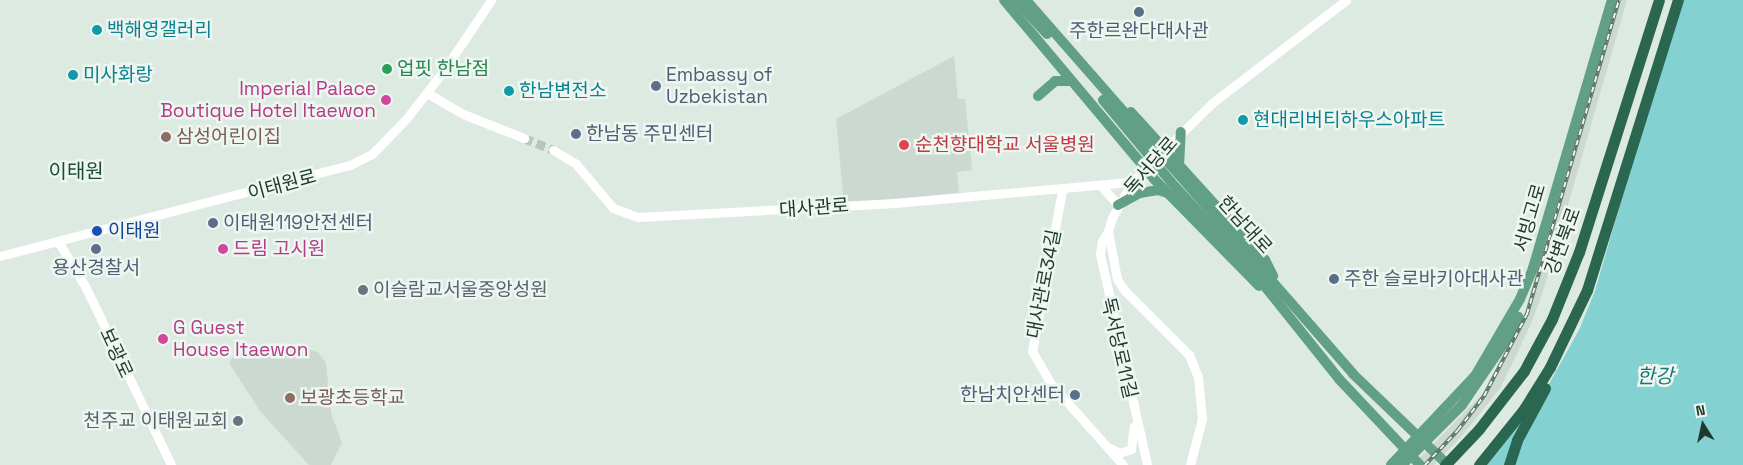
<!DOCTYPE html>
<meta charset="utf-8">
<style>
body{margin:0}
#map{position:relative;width:1743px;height:465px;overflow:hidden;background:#ddeae2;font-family:"Space Grotesk","Noto Sans KR",sans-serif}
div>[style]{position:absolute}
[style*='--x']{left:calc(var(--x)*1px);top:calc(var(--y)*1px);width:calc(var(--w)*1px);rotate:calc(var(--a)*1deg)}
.built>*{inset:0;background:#ccd9d1}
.water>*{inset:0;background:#83d1d1}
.secondary-tunnel>*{height:9px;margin-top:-4.5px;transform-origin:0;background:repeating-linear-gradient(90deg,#b7c7be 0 9px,transparent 0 13.5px)}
.secondary>*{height:9px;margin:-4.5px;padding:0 4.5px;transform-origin:4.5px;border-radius:4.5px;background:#fff}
.primary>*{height:10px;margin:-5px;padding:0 5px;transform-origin:5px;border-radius:5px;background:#61a086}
.highway>*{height:11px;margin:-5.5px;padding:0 5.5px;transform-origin:5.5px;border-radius:5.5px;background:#2a6650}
.rail>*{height:4px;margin-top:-2px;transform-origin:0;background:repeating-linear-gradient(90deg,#eef6f1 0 5.5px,#597569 0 11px);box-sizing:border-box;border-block:1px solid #597569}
.dots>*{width:14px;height:14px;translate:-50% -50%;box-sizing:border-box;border:2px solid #eef6f1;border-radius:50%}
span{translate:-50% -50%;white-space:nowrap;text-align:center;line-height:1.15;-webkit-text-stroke:5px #eef6f1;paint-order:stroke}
.culture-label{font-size:19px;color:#0d838f}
.left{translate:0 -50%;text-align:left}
.service-label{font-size:19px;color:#4e5e75}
.right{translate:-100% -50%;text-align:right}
.leisure-label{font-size:19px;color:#27864d}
.hotel-label{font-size:19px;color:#b23c85}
.education-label{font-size:19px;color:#785e54}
.health-label{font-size:19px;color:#be3a42}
.street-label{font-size:19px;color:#1f392e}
.transit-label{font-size:19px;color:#164399}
.worship-label{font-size:19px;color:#5b616d}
.neighbourhood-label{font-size:20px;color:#1b4b38}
.water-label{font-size:20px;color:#197475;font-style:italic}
.north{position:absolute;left:1678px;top:400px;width:50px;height:50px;-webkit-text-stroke:4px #eef6f1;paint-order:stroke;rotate:350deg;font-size:14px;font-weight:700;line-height:20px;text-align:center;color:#1f392e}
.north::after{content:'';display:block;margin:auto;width:18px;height:22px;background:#1f392e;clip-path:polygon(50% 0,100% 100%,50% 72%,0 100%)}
</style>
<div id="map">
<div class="built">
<i style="clip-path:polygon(1617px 0,1627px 0,1543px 292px,1531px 324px,1501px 387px,1462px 436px,1434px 465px,1413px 465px,1486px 390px,1524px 314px)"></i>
<i style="clip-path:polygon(954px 56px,958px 99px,965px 99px,972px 170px,957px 172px,959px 193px,844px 204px,836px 119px)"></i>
<i style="clip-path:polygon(271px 346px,278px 355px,301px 347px,318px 352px,326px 363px,331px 413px,342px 443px,331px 465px,309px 465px,260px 411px,229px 363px,232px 358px)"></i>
</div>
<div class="water">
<i style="clip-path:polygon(1679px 0,1743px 0,1743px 465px,1483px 465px,1549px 384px,1579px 330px,1595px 291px)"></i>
</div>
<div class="secondary-tunnel">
<i style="--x:524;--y:138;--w:31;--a:22"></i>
</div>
<div class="secondary">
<i style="--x:427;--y:93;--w:42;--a:30.3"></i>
<i style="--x:463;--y:114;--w:66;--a:21.5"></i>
<i style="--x:553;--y:150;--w:27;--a:31"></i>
<i style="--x:576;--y:164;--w:57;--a:49.9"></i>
<i style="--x:613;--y:208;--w:27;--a:20"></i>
<i style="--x:638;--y:217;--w:257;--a:-3.1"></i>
<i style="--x:895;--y:203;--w:238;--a:-5.1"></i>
<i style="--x:1101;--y:186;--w:25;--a:48"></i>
<i style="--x:1062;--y:191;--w:163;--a:100.6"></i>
<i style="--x:1032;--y:351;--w:39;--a:60"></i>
<i style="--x:1052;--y:385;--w:107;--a:48.4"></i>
<i style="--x:1108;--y:231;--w:12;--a:121"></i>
<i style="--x:1102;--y:241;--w:13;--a:99"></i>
<i style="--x:1100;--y:254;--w:216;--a:77.4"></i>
<i style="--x:59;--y:243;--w:52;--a:59"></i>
<i style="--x:86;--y:288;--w:196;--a:64.3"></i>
<i style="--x:0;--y:256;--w:362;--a:-14.6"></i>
<i style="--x:350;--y:165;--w:25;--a:-27"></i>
<i style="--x:372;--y:154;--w:49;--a:-45.8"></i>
<i style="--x:406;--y:119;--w:58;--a:-52"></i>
<i style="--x:442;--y:73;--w:88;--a:-56.1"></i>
<i style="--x:1110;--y:448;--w:10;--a:29"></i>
<i style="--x:1119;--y:453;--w:13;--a:-18"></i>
<i style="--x:1131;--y:449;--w:23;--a:-83"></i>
<i style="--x:1190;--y:465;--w:48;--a:-75.4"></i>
<i style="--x:1202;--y:419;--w:42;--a:-95.4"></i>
<i style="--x:1198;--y:377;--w:24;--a:-112"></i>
<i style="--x:1189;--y:355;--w:91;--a:-135"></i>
<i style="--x:1125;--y:291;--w:14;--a:-124"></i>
<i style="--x:1117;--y:279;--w:49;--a:-100.6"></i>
<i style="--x:1108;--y:231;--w:14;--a:-73"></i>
<i style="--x:1112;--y:218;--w:41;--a:-60.9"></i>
<i style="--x:1132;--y:182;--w:112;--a:-44.6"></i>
<i style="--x:1212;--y:103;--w:169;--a:-37.5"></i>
</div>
<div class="primary">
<i style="--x:1004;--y:0;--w:234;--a:50"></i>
<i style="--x:1154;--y:179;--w:150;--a:45.5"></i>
<i style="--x:1016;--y:0;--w:46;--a:47.6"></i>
<i style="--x:1026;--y:0;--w:497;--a:48.8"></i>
<i style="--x:1353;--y:374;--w:132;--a:43.8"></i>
<i style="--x:1038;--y:96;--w:23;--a:-41"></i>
<i style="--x:1055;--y:81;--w:15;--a:0"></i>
<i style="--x:1103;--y:100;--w:107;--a:50.3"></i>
<i style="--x:1171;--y:182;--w:125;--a:47.6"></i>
<i style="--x:1255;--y:274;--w:134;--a:51.3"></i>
<i style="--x:1339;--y:379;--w:118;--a:46.7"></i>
<i style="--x:1131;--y:112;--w:200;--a:47.8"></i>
<i style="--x:1265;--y:260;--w:18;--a:63"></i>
<i style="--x:1179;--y:166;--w:34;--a:-87"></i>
<i style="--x:1118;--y:205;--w:25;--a:-29"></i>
<i style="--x:1140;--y:193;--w:18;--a:-9"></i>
<i style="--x:1158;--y:190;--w:9;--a:18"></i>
<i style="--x:1391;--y:465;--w:122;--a:-46.7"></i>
<i style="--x:1475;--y:376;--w:89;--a:-59.7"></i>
<i style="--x:1520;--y:299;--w:34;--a:-67"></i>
<i style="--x:1533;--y:268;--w:279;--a:-73.6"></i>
<i style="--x:1402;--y:465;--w:85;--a:-45"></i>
<i style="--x:1462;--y:405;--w:80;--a:-55.7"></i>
<i style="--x:1507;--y:339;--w:25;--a:-63"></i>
</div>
<div class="highway">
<i style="--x:1445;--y:465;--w:50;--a:-46.6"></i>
<i style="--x:1479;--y:429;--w:73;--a:-52.2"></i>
<i style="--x:1524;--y:371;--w:59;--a:-61.7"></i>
<i style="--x:1552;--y:319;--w:72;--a:-68.1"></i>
<i style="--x:1579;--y:252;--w:264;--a:-72.4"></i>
<i style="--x:1479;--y:465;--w:72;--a:-51.2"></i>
<i style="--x:1524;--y:409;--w:49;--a:-58.2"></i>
<i style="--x:1550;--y:367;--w:85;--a:-64.3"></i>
<i style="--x:1587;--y:290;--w:304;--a:-72.6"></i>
<i style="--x:1509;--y:465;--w:26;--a:-72"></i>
<i style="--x:1517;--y:440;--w:59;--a:-61.7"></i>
</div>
<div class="rail">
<i style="--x:1425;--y:465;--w:48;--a:-46.7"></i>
<i style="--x:1458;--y:430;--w:43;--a:-52.6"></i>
<i style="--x:1484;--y:396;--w:93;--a:-62.3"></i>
<i style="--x:1527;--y:314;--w:327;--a:-73.7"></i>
</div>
<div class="dots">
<i style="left:1139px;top:12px;background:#5c6f8a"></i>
<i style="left:97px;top:30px;background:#0f9aa8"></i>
<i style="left:387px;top:69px;background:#2e9e5b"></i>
<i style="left:73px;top:75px;background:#0f9aa8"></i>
<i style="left:656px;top:86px;background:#5c6f8a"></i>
<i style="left:509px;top:91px;background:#0f9aa8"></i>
<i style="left:386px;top:100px;background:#d1479c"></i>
<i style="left:1243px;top:120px;background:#0f9aa8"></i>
<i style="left:576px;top:134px;background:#5c6f8a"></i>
<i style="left:166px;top:137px;background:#8d6e63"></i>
<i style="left:904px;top:145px;background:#e0444e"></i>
<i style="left:213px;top:223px;background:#5c6f8a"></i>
<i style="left:97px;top:231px;background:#1a4fb4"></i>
<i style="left:96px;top:249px;background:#5c6f8a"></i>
<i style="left:223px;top:249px;background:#d1479c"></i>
<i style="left:1334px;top:279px;background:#5c6f8a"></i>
<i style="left:363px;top:290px;background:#6b7280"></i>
<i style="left:163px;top:339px;background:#d1479c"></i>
<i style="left:1075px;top:395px;background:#5c6f8a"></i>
<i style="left:290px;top:398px;background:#8d6e63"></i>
<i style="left:238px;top:421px;background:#6b7280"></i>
</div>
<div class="culture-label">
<span class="left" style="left:107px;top:30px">백해영갤러리</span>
<span class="left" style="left:83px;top:75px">미사화랑</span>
<span class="left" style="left:519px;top:91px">한남변전소</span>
<span class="left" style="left:1253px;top:120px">현대리버티하우스아파트</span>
</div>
<div class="service-label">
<span style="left:1139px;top:31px">주한르완다대사관</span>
<span class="left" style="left:666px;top:86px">Embassy of<br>Uzbekistan</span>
<span class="left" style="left:586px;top:134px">한남동 주민센터</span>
<span class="left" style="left:223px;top:223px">이태원119안전센터</span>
<span style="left:96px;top:268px">용산경찰서</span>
<span class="left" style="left:1344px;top:279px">주한 슬로바키아대사관</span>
<span class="right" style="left:1065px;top:395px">한남치안센터</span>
</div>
<div class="leisure-label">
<span class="left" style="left:397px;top:69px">업핏 한남점</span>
</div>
<div class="hotel-label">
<span class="right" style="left:376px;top:100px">Imperial Palace<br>Boutique Hotel Itaewon</span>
<span class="left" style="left:233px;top:249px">드림 고시원</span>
<span class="left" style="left:173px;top:339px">G Guest<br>House Itaewon</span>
</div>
<div class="education-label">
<span class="left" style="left:176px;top:137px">삼성어린이집</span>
<span class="left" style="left:300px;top:398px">보광초등학교</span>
</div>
<div class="health-label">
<span class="left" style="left:915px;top:145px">순천향대학교 서울병원</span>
</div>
<div class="street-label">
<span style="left:1151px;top:166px;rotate:-49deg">독서당로</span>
<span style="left:282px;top:185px;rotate:-15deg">이태원로</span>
<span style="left:814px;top:208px;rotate:-4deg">대사관로</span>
<span style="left:1530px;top:218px;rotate:-74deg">서빙고로</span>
<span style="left:1245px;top:225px;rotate:48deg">한남대로</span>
<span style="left:1563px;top:241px;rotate:-70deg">강변북로</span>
<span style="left:1044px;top:284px;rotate:-79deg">대사관로34길</span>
<span style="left:1119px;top:348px;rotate:77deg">독서당로11길</span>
<span style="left:116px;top:353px;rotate:65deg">보광로</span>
</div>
<div class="transit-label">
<span class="left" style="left:108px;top:231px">이태원</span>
</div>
<div class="worship-label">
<span class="left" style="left:373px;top:290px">이슬람교서울중앙성원</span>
<span class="right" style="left:228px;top:421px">천주교 이태원교회</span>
</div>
<div class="neighbourhood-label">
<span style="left:76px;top:171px">이태원</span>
</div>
<div class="water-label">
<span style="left:1655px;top:376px">한강</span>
</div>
<div class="north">N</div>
</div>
